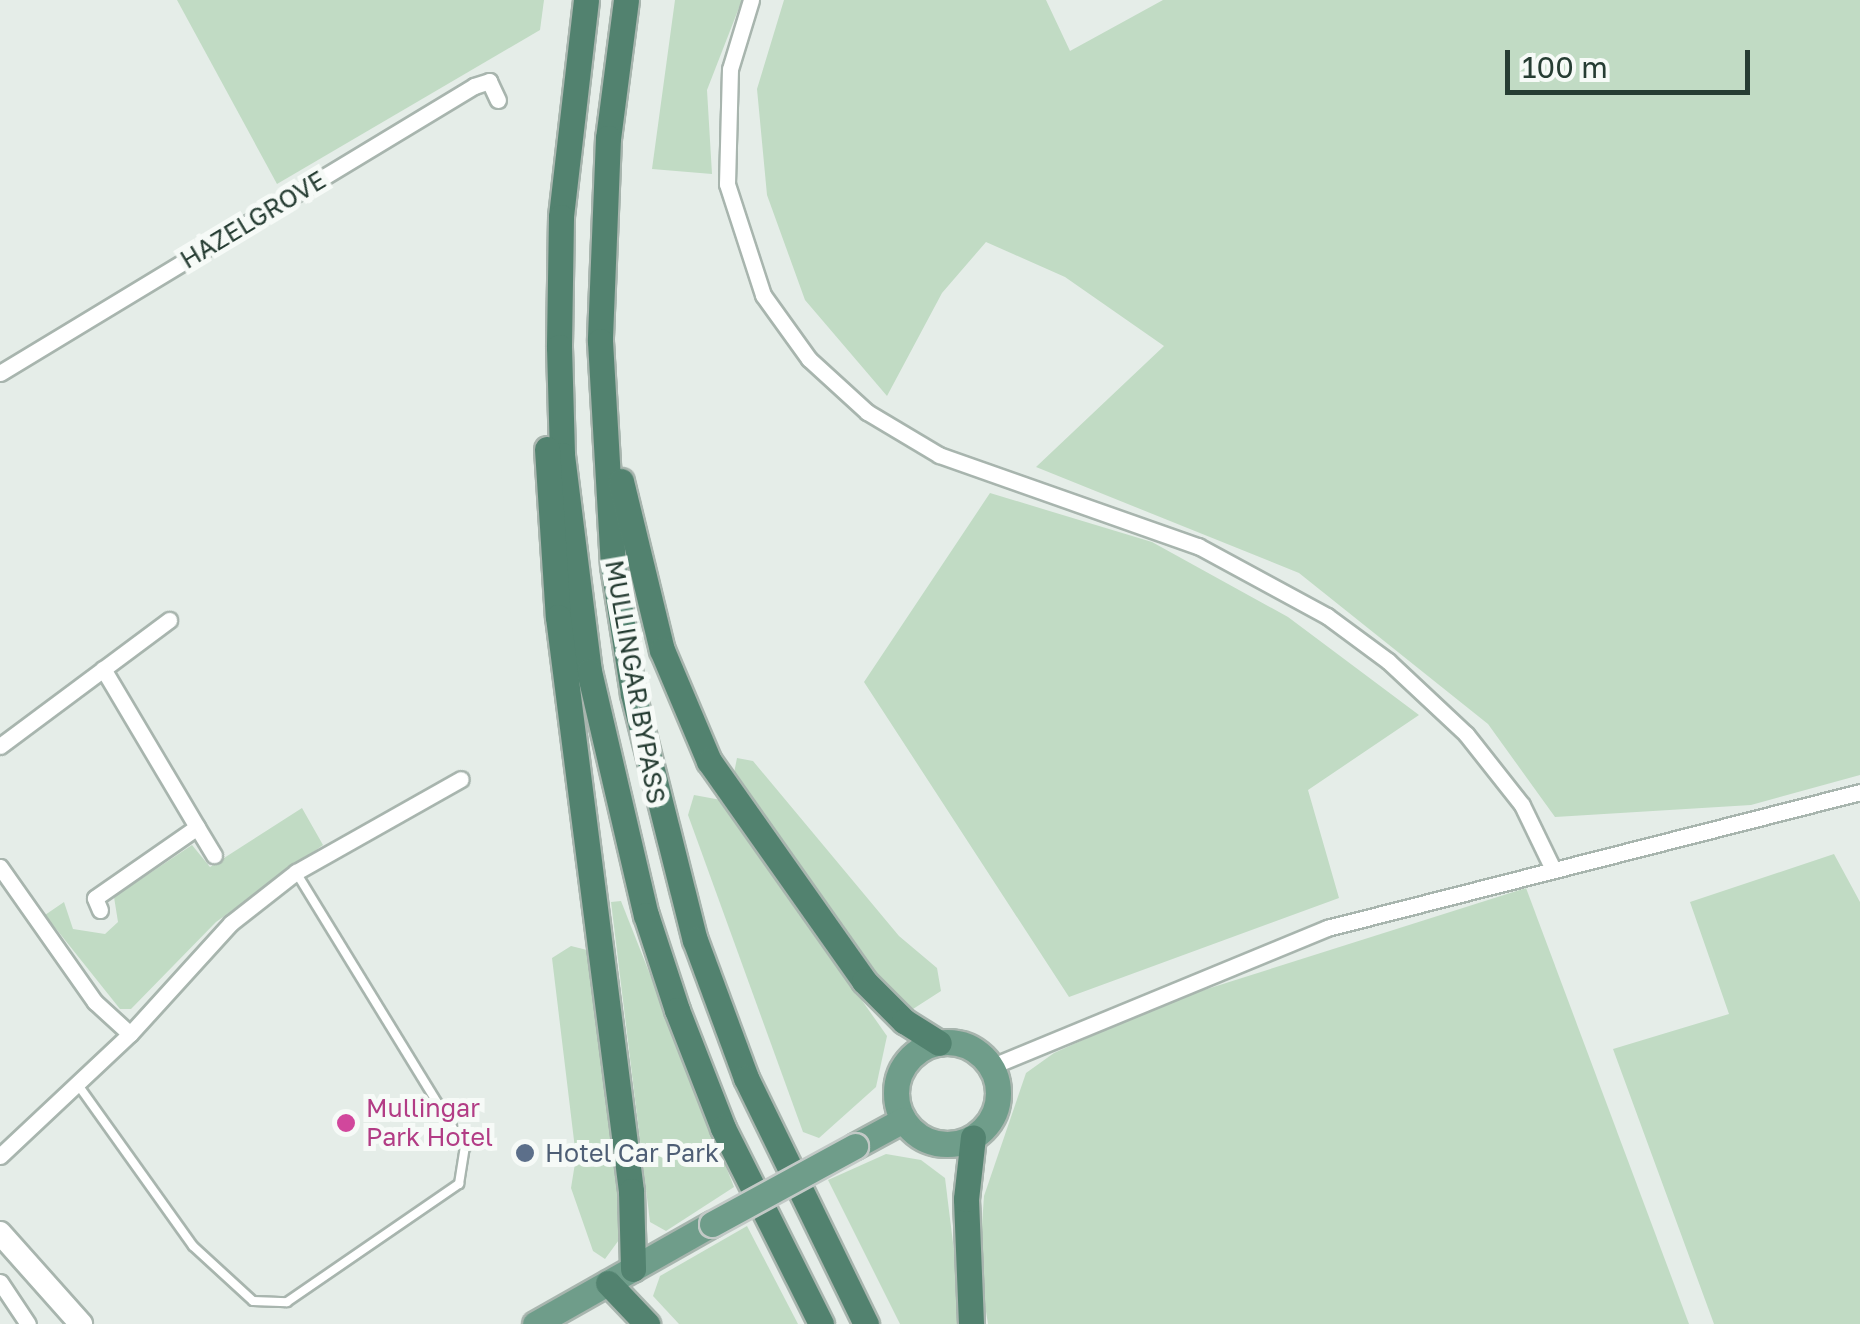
<!DOCTYPE html>
<style>
body{margin:0}
#map{position:relative;width:1860px;height:1324px;overflow:hidden;background:#e5ede8;font-family:"Golos Text",sans-serif}
div>[style]{position:absolute}
[style*='--x']{left:calc(var(--x)*1px);top:calc(var(--y)*1px);width:calc(var(--w)*1px);rotate:calc(var(--a)*1deg)}
.green>*{inset:0;background:#c1dbc4}
.roads{filter:drop-shadow(2px 0 #a8b5ae) drop-shadow(-2px 0 #a8b5ae) drop-shadow(0 2px #a8b5ae) drop-shadow(0 -2px #a8b5ae)}
.service>*{height:8px;margin:-4px;padding:0 4px;transform-origin:4px;border-radius:4px;background:#fff}
.minor>*{height:15px;margin:-7.5px;padding:0 7.5px;transform-origin:7.5px;border-radius:7.5px;background:#fff}
.secondary>*{height:22px;margin:-11px;padding:0 11px;transform-origin:11px;border-radius:11px;background:#fff}
.primary>*{height:25px;margin:-12.5px;padding:0 12.5px;transform-origin:12.5px;border-radius:12.5px;background:#6f9d8a}
.primary>.ring{margin:-12.5px;padding:0;box-sizing:content-box;background:none;border:25px solid #6f9d8a;border-radius:50%}
.trunk>*{height:25px;margin:-12.5px;padding:0 12.5px;transform-origin:12.5px;border-radius:12.5px;background:#52826f}
.bridges{filter:drop-shadow(2px 0 #c2c9c6) drop-shadow(-2px 0 #c2c9c6) drop-shadow(0 2px #c2c9c6) drop-shadow(0 -2px #c2c9c6)}
.primary-bridge>*{height:25px;margin:-12.5px;padding:0 12.5px;transform-origin:12.5px;border-radius:12.5px;background:#6f9d8a}
.dots>*{width:28px;height:28px;translate:-50% -50%;box-sizing:border-box;border:5px solid #f6faf7;border-radius:50%}
span{translate:-50% -50%;white-space:nowrap;text-align:center;line-height:1.15;-webkit-text-stroke:10px #f6faf7;paint-order:stroke}
.street-label{font-size:25px;color:#263d33}
.hotel-label{font-size:25px;color:#b23c85}
.left{translate:0 -50%;text-align:left}
.service-label{font-size:25px;color:#4e5e75}
.scale{position:absolute;left:1505px;top:50px;width:245px;height:45px;box-sizing:border-box;border:5px solid #263d33;border-top:0;padding-left:12px;font-size:30px;line-height:35px;white-space:nowrap;color:#263d33;-webkit-text-stroke:8px #f6faf7;paint-order:stroke}
</style>
<div id="map">
<div class="green">
<i style="clip-path:polygon(177px 0,544px 0,540px 30px,277px 184px)"></i>
<i style="clip-path:polygon(675px 0,742px 0,707px 90px,712px 174px,652px 169px)"></i>
<i style="clip-path:polygon(784px 0,1046px 0,1070px 51px,1163px 0,1860px 0,1860px 775px,1751px 805px,1555px 817px,1488px 724px,1299px 573px,1036px 467px,1164px 346px,1065px 277px,986px 242px,942px 293px,887px 396px,805px 300px,767px 195px,757px 89px)"></i>
<i style="clip-path:polygon(990px 493px,1152px 542px,1288px 617px,1419px 715px,1308px 790px,1339px 898px,1069px 997px,864px 682px)"></i>
<i style="clip-path:polygon(737px 758px,753px 761px,899px 936px,937px 968px,941px 991px,913px 1009px,890px 993px,734px 773px)"></i>
<i style="clip-path:polygon(694px 795px,721px 800px,887px 1036px,876px 1087px,819px 1138px,803px 1132px,688px 815px)"></i>
<i style="clip-path:polygon(302px 808px,323px 845px,216px 922px,131px 1009px,120px 1009px,45px 915px,64px 902px,73px 929px,105px 934px,118px 922px,114px 897px,192px 845px,210px 867px)"></i>
<i style="clip-path:polygon(1834px 854px,1860px 902px,1860px 1324px,1714px 1324px,1613px 1049px,1729px 1014px,1690px 902px)"></i>
<i style="clip-path:polygon(1526px 888px,1689px 1324px,988px 1324px,979px 1268px,984px 1196px,1026px 1073px,1054px 1053px,1169px 1001px)"></i>
<i style="clip-path:polygon(621px 901px,734px 1187px,666px 1231px,650px 1222px,611px 902px)"></i>
<i style="clip-path:polygon(571px 946px,587px 950px,624px 1233px,605px 1259px,593px 1251px,571px 1188px,576px 1157px,552px 958px)"></i>
<i style="clip-path:polygon(886px 1154px,921px 1160px,945px 1178px,963px 1324px,900px 1324px,828px 1180px)"></i>
<i style="clip-path:polygon(747px 1226px,798px 1324px,679px 1324px,653px 1296px,660px 1276px)"></i>
</div>
<div class="roads">
<div class="service">
<i style="--x:76;--y:1082;--w:201;--a:54.5"></i>
<i style="--x:193;--y:1246;--w:81;--a:42.5"></i>
<i style="--x:253;--y:1301;--w:34;--a:2"></i>
<i style="--x:287;--y:1302;--w:209;--a:-34.5"></i>
<i style="--x:459;--y:1184;--w:36;--a:-81"></i>
<i style="--x:465;--y:1148;--w:324;--a:-121.5"></i>
</div>
<div class="minor">
<i style="--x:751;--y:0;--w:72;--a:106.9"></i>
<i style="--x:730;--y:69;--w:115;--a:91.5"></i>
<i style="--x:727;--y:184;--w:117;--a:72"></i>
<i style="--x:763;--y:295;--w:79;--a:54.3"></i>
<i style="--x:809;--y:359;--w:79;--a:42.4"></i>
<i style="--x:867;--y:412;--w:84;--a:30.8"></i>
<i style="--x:939;--y:455;--w:275;--a:19.4"></i>
<i style="--x:1198;--y:546;--w:147;--a:28.5"></i>
<i style="--x:1327;--y:616;--w:76;--a:36.4"></i>
<i style="--x:1388;--y:661;--w:107;--a:43.1"></i>
<i style="--x:1466;--y:734;--w:90;--a:51.7"></i>
<i style="--x:1522;--y:805;--w:69;--a:64.2"></i>
<i style="--x:0;--y:373;--w:554;--a:-31.19"></i>
<i style="--x:474;--y:86;--w:16;--a:-18"></i>
<i style="--x:489;--y:81;--w:21;--a:65"></i>
<i style="--x:0;--y:746;--w:211;--a:-36.7"></i>
<i style="--x:197;--y:827;--w:33;--a:59"></i>
<i style="--x:0;--y:867;--w:165;--a:54.9"></i>
<i style="--x:95;--y:1002;--w:47;--a:42.4"></i>
<i style="--x:100;--y:910;--w:13;--a:-113"></i>
<i style="--x:95;--y:898;--w:124;--a:-34.8"></i>
<i style="--x:197;--y:827;--w:184;--a:-120.7"></i>
<i style="--x:990;--y:1067;--w:365;--a:-22.4"></i>
<i style="--x:1327;--y:928;--w:550;--a:-14.31"></i>
<i style="--x:0;--y:1156;--w:178;--a:-43.2"></i>
<i style="--x:130;--y:1034;--w:150;--a:-47.7"></i>
<i style="--x:231;--y:923;--w:83;--a:-38.1"></i>
<i style="--x:296;--y:872;--w:189;--a:-29.4"></i>
<i style="--x:0;--y:1282;--w:50;--a:56.3"></i>
</div>
<div class="secondary">
<i style="--x:0;--y:1233;--w:122;--a:48.3"></i>
</div>
<div class="primary">
<i class="ring" style="left:896px;top:1042px;width:77px;height:77px"></i>
<i style="--x:855;--y:1146;--w:55;--a:-28.4"></i>
<i style="--x:535;--y:1324;--w:203;--a:-29.5"></i>
</div>
<div class="trunk">
<i style="--x:586;--y:0;--w:218;--a:96.6"></i>
<i style="--x:561;--y:217;--w:130;--a:90.9"></i>
<i style="--x:559;--y:347;--w:108;--a:88.4"></i>
<i style="--x:562;--y:455;--w:218;--a:82.9"></i>
<i style="--x:589;--y:671;--w:251;--a:76.9"></i>
<i style="--x:646;--y:915;--w:100;--a:71.9"></i>
<i style="--x:677;--y:1010;--w:127;--a:68.7"></i>
<i style="--x:723;--y:1128;--w:219;--a:63.4"></i>
<i style="--x:626;--y:0;--w:139;--a:97.4"></i>
<i style="--x:608;--y:138;--w:203;--a:92.3"></i>
<i style="--x:600;--y:341;--w:225;--a:86.7"></i>
<i style="--x:613;--y:566;--w:130;--a:81.1"></i>
<i style="--x:633;--y:694;--w:254;--a:75.9"></i>
<i style="--x:695;--y:940;--w:147;--a:69.7"></i>
<i style="--x:746;--y:1078;--w:274;--a:64"></i>
<i style="--x:547;--y:449;--w:168;--a:86.3"></i>
<i style="--x:558;--y:617;--w:579;--a:82.75"></i>
<i style="--x:631;--y:1191;--w:78;--a:88.5"></i>
<i style="--x:621;--y:481;--w:174;--a:76.4"></i>
<i style="--x:662;--y:650;--w:121;--a:67.1"></i>
<i style="--x:709;--y:761;--w:269;--a:54.8"></i>
<i style="--x:864;--y:981;--w:57;--a:45"></i>
<i style="--x:904;--y:1021;--w:41;--a:32.2"></i>
<i style="--x:608;--y:1283;--w:57;--a:46.4"></i>
<i style="--x:971;--y:1324;--w:125;--a:-92.3"></i>
<i style="--x:966;--y:1199;--w:62;--a:-83.6"></i>
</div>
</div>
<div class="bridges">
<div class="primary-bridge">
<i style="--x:712;--y:1224;--w:163;--a:-28.6"></i>
</div>
</div>
<div class="dots">
<i style="left:346px;top:1123px;background:#d1479c"></i>
<i style="left:525px;top:1153px;background:#5c6f8a"></i>
</div>
<div class="street-label">
<span style="left:253px;top:220px;rotate:-31deg">HAZELGROVE</span>
<span style="left:635px;top:682px;rotate:80deg">MULLINGAR BYPASS</span>
</div>
<div class="hotel-label">
<span class="left" style="left:366px;top:1123px">Mullingar<br>Park Hotel</span>
</div>
<div class="service-label">
<span class="left" style="left:545px;top:1153px">Hotel Car Park</span>
</div>
<div class="scale">100 m</div>
</div>
